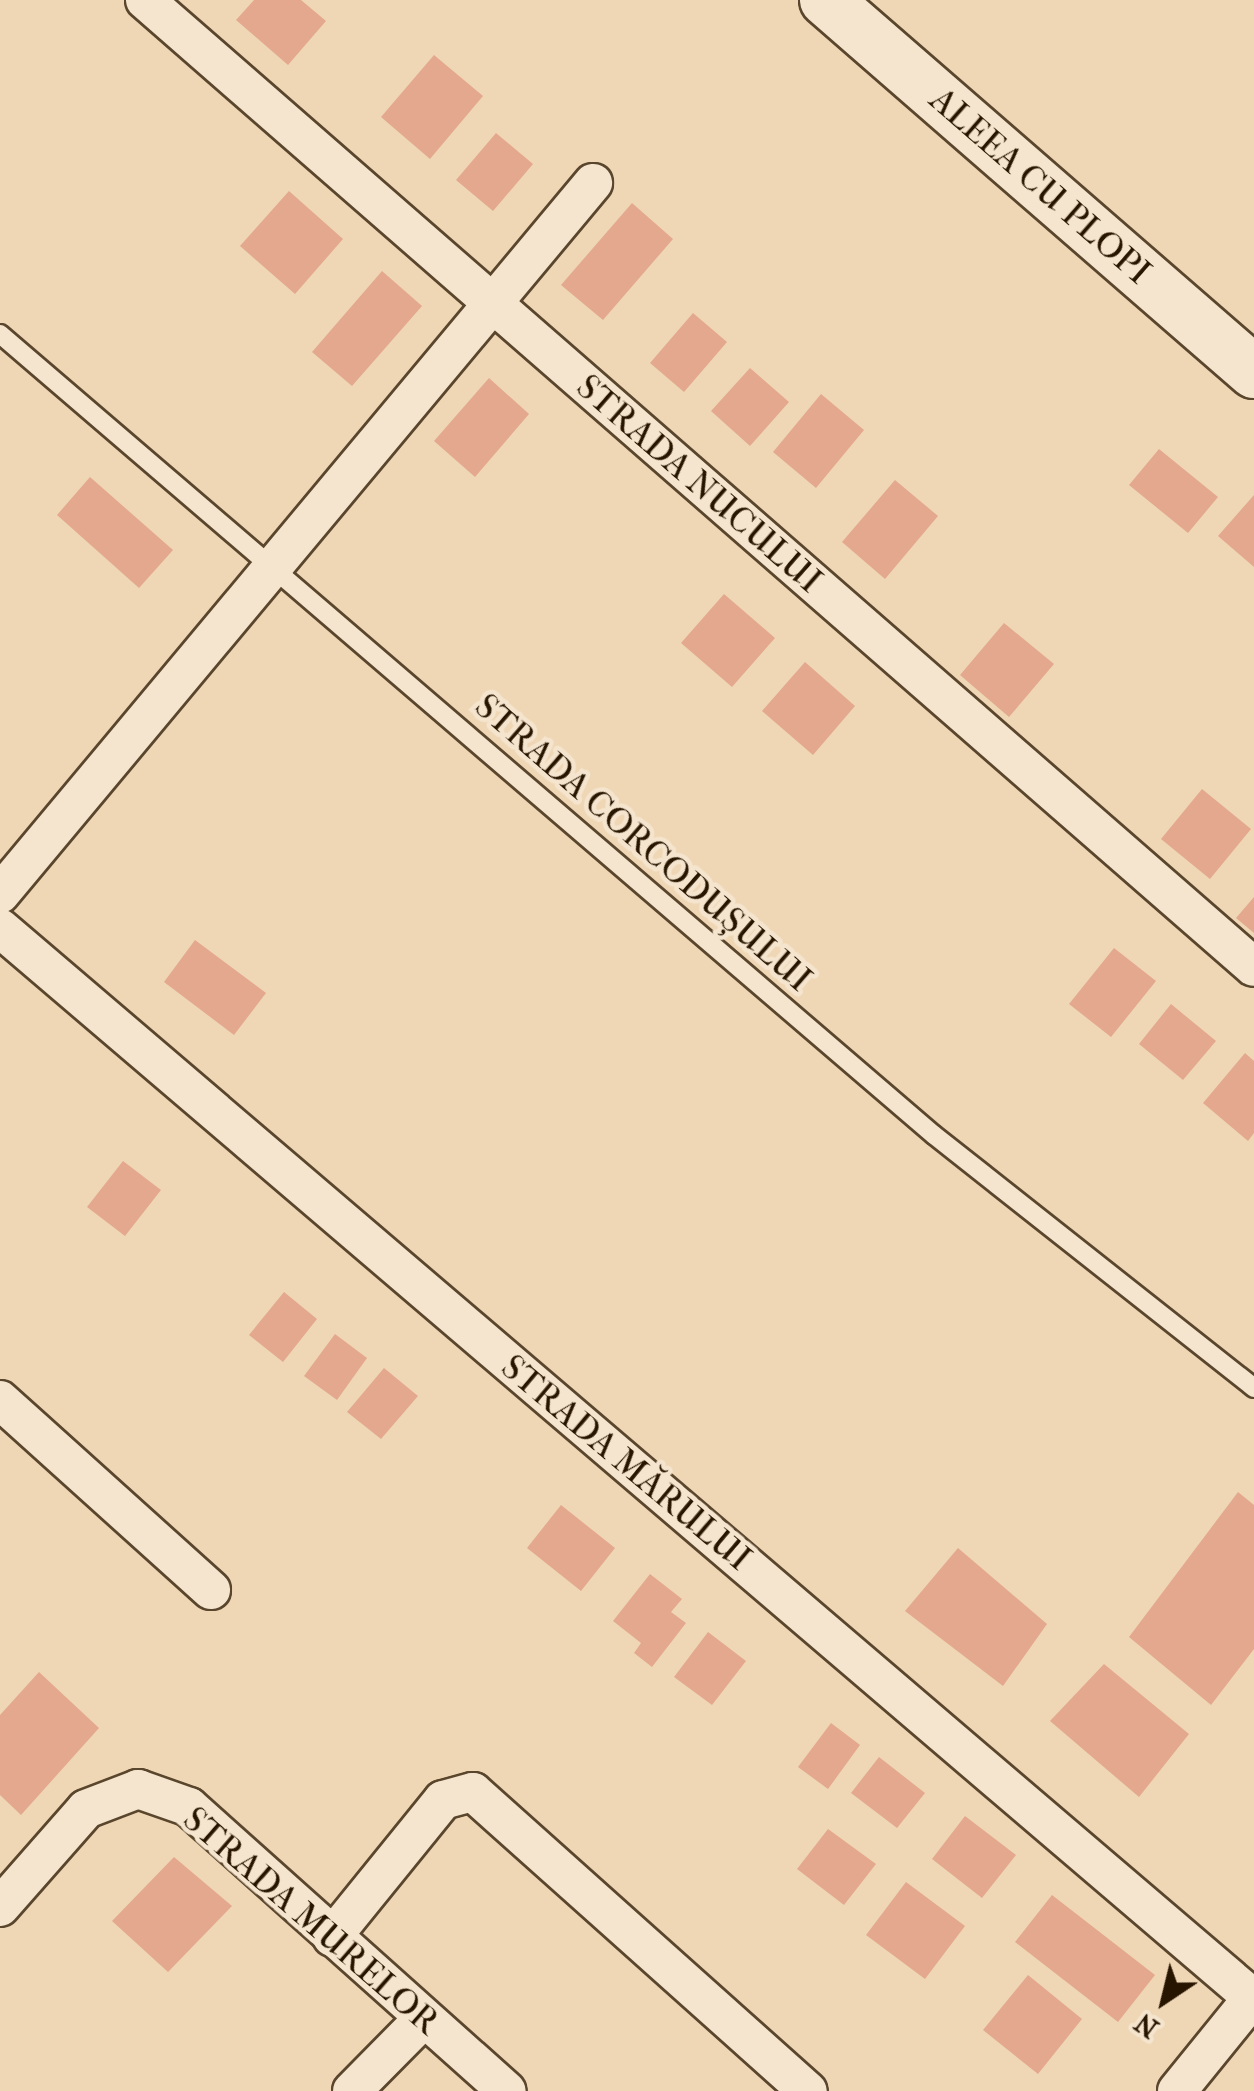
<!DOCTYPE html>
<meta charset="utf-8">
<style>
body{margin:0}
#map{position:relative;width:1254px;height:2091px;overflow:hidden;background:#efd7b5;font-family:"IM FELL French Canon",serif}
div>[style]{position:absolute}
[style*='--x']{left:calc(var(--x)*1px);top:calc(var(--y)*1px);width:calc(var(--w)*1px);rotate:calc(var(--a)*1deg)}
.building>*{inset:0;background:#e3a88e}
.roads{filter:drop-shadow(2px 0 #5a462d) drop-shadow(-2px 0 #5a462d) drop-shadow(0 2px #5a462d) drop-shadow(0 -2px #5a462d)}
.lane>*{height:18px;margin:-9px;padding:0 9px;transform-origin:9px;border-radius:9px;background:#f5e5cf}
.street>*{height:38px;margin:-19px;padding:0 19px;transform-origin:19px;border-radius:19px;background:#f5e5cf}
.secondary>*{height:52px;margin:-26px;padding:0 26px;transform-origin:26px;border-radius:26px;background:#f5e5cf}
span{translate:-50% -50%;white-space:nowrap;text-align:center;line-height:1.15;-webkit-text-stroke:9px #f5e5cf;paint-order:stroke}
.street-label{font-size:35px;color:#281500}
.north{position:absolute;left:1114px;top:1951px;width:100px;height:100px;-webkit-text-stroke:8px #f5e5cf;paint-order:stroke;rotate:215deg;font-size:28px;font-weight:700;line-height:40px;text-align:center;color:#281500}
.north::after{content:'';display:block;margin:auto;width:35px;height:45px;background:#281500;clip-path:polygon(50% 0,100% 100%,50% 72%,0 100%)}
</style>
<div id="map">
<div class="building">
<i style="clip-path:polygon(254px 0,301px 0,326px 21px,288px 65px,236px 20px)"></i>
<i style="clip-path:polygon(434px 55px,483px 96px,430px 159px,381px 117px)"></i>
<i style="clip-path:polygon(496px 133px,533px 164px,493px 211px,456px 180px)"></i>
<i style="clip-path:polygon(289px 191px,343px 239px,295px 294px,240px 246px)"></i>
<i style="clip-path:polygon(632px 203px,673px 239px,603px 320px,561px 285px)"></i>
<i style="clip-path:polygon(382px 271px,422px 306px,352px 386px,312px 352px)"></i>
<i style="clip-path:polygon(693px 313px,727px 342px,684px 392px,650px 363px)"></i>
<i style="clip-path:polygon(750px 368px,789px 402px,750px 446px,711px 411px)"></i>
<i style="clip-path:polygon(489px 378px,529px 414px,475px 477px,434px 441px)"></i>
<i style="clip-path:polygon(821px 394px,864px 430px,816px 488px,773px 452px)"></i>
<i style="clip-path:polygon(1159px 449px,1218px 497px,1188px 533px,1129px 485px)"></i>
<i style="clip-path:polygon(90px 477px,173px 550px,139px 588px,57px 515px)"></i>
<i style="clip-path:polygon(895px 480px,938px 516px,885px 579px,842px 542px)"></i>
<i style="clip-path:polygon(1254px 495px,1254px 567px,1218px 536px)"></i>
<i style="clip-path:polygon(724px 594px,775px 638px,732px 687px,681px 643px)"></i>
<i style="clip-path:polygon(1004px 623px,1054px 664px,1009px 717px,960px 675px)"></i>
<i style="clip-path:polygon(805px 662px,855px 706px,813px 755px,762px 711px)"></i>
<i style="clip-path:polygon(1202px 789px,1251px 829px,1210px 879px,1161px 839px)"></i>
<i style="clip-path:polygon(1254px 897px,1254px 933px,1236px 918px)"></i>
<i style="clip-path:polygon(195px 940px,266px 993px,234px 1035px,164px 982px)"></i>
<i style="clip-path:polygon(1114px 948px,1156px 981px,1111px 1037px,1069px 1004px)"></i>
<i style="clip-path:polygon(1171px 1004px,1216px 1041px,1183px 1080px,1139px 1044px)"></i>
<i style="clip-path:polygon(1245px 1053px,1254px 1061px,1254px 1133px,1248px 1141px,1203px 1103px)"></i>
<i style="clip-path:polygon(123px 1161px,161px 1190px,125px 1236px,87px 1207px)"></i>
<i style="clip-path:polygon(284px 1292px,317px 1319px,283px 1362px,249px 1335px)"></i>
<i style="clip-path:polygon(335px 1334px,367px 1358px,337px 1400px,304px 1376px)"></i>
<i style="clip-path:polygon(384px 1368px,418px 1396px,381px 1439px,347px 1412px)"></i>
<i style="clip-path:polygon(1238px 1492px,1254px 1505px,1254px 1649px,1211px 1705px,1129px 1637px)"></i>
<i style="clip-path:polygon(561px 1505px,615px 1548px,581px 1591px,527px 1548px)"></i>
<i style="clip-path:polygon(958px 1548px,1047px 1624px,1003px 1686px,905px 1611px)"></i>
<i style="clip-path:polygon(650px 1574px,682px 1599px,671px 1612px,686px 1623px,652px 1667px,634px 1653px,641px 1643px,613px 1621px)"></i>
<i style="clip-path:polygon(708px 1632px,746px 1661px,712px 1705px,674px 1677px)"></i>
<i style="clip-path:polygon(1104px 1664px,1189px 1734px,1139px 1797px,1050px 1721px)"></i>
<i style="clip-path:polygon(39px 1672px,99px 1728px,21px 1815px,0 1795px,0 1715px)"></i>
<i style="clip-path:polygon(831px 1723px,860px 1745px,828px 1789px,798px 1767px)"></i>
<i style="clip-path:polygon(879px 1757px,925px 1793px,897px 1828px,851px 1793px)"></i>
<i style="clip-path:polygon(965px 1816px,1016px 1855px,982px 1898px,932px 1859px)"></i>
<i style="clip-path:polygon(828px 1829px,876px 1864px,844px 1905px,797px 1869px)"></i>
<i style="clip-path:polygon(174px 1857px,232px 1906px,168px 1972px,112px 1921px)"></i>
<i style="clip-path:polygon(906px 1882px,965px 1926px,925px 1979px,866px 1935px)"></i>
<i style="clip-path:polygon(1052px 1895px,1155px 1975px,1118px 2022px,1015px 1942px)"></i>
<i style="clip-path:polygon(1028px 1975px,1082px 2019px,1038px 2074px,983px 2030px)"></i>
</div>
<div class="roads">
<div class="lane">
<i style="--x:0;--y:334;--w:1230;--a:40.62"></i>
<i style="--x:934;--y:1135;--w:408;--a:38.3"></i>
</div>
<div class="street">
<i style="--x:145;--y:0;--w:1471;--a:41.09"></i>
<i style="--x:0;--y:894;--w:926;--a:-50.17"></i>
<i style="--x:0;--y:928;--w:1648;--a:40.5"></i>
<i style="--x:0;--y:1400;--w:284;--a:42"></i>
<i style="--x:0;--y:1907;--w:130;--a:-48.7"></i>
<i style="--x:86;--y:1809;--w:56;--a:-21"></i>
<i style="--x:138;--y:1789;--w:54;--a:19.4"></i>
<i style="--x:189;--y:1807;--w:426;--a:41.8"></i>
<i style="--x:332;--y:1937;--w:176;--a:-51"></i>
<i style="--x:443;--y:1800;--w:31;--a:-15"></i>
<i style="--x:473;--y:1792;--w:449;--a:41.8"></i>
<i style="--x:352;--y:2091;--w:100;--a:-45.4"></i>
<i style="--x:1177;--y:2091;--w:122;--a:-51"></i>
</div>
<div class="secondary">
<i style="--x:826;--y:0;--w:567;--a:41"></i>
</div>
</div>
<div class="street-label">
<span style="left:1040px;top:186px;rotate:41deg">ALEEA CU PLOPI</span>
<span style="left:699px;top:484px;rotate:41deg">STRADA NUCULUI</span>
<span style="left:643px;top:843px;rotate:41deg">STRADA CORCODUȘULUI</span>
<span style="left:626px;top:1463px;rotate:40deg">STRADA MĂRULUI</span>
<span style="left:311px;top:1921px;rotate:41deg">STRADA MURELOR</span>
</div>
<div class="north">N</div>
</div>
